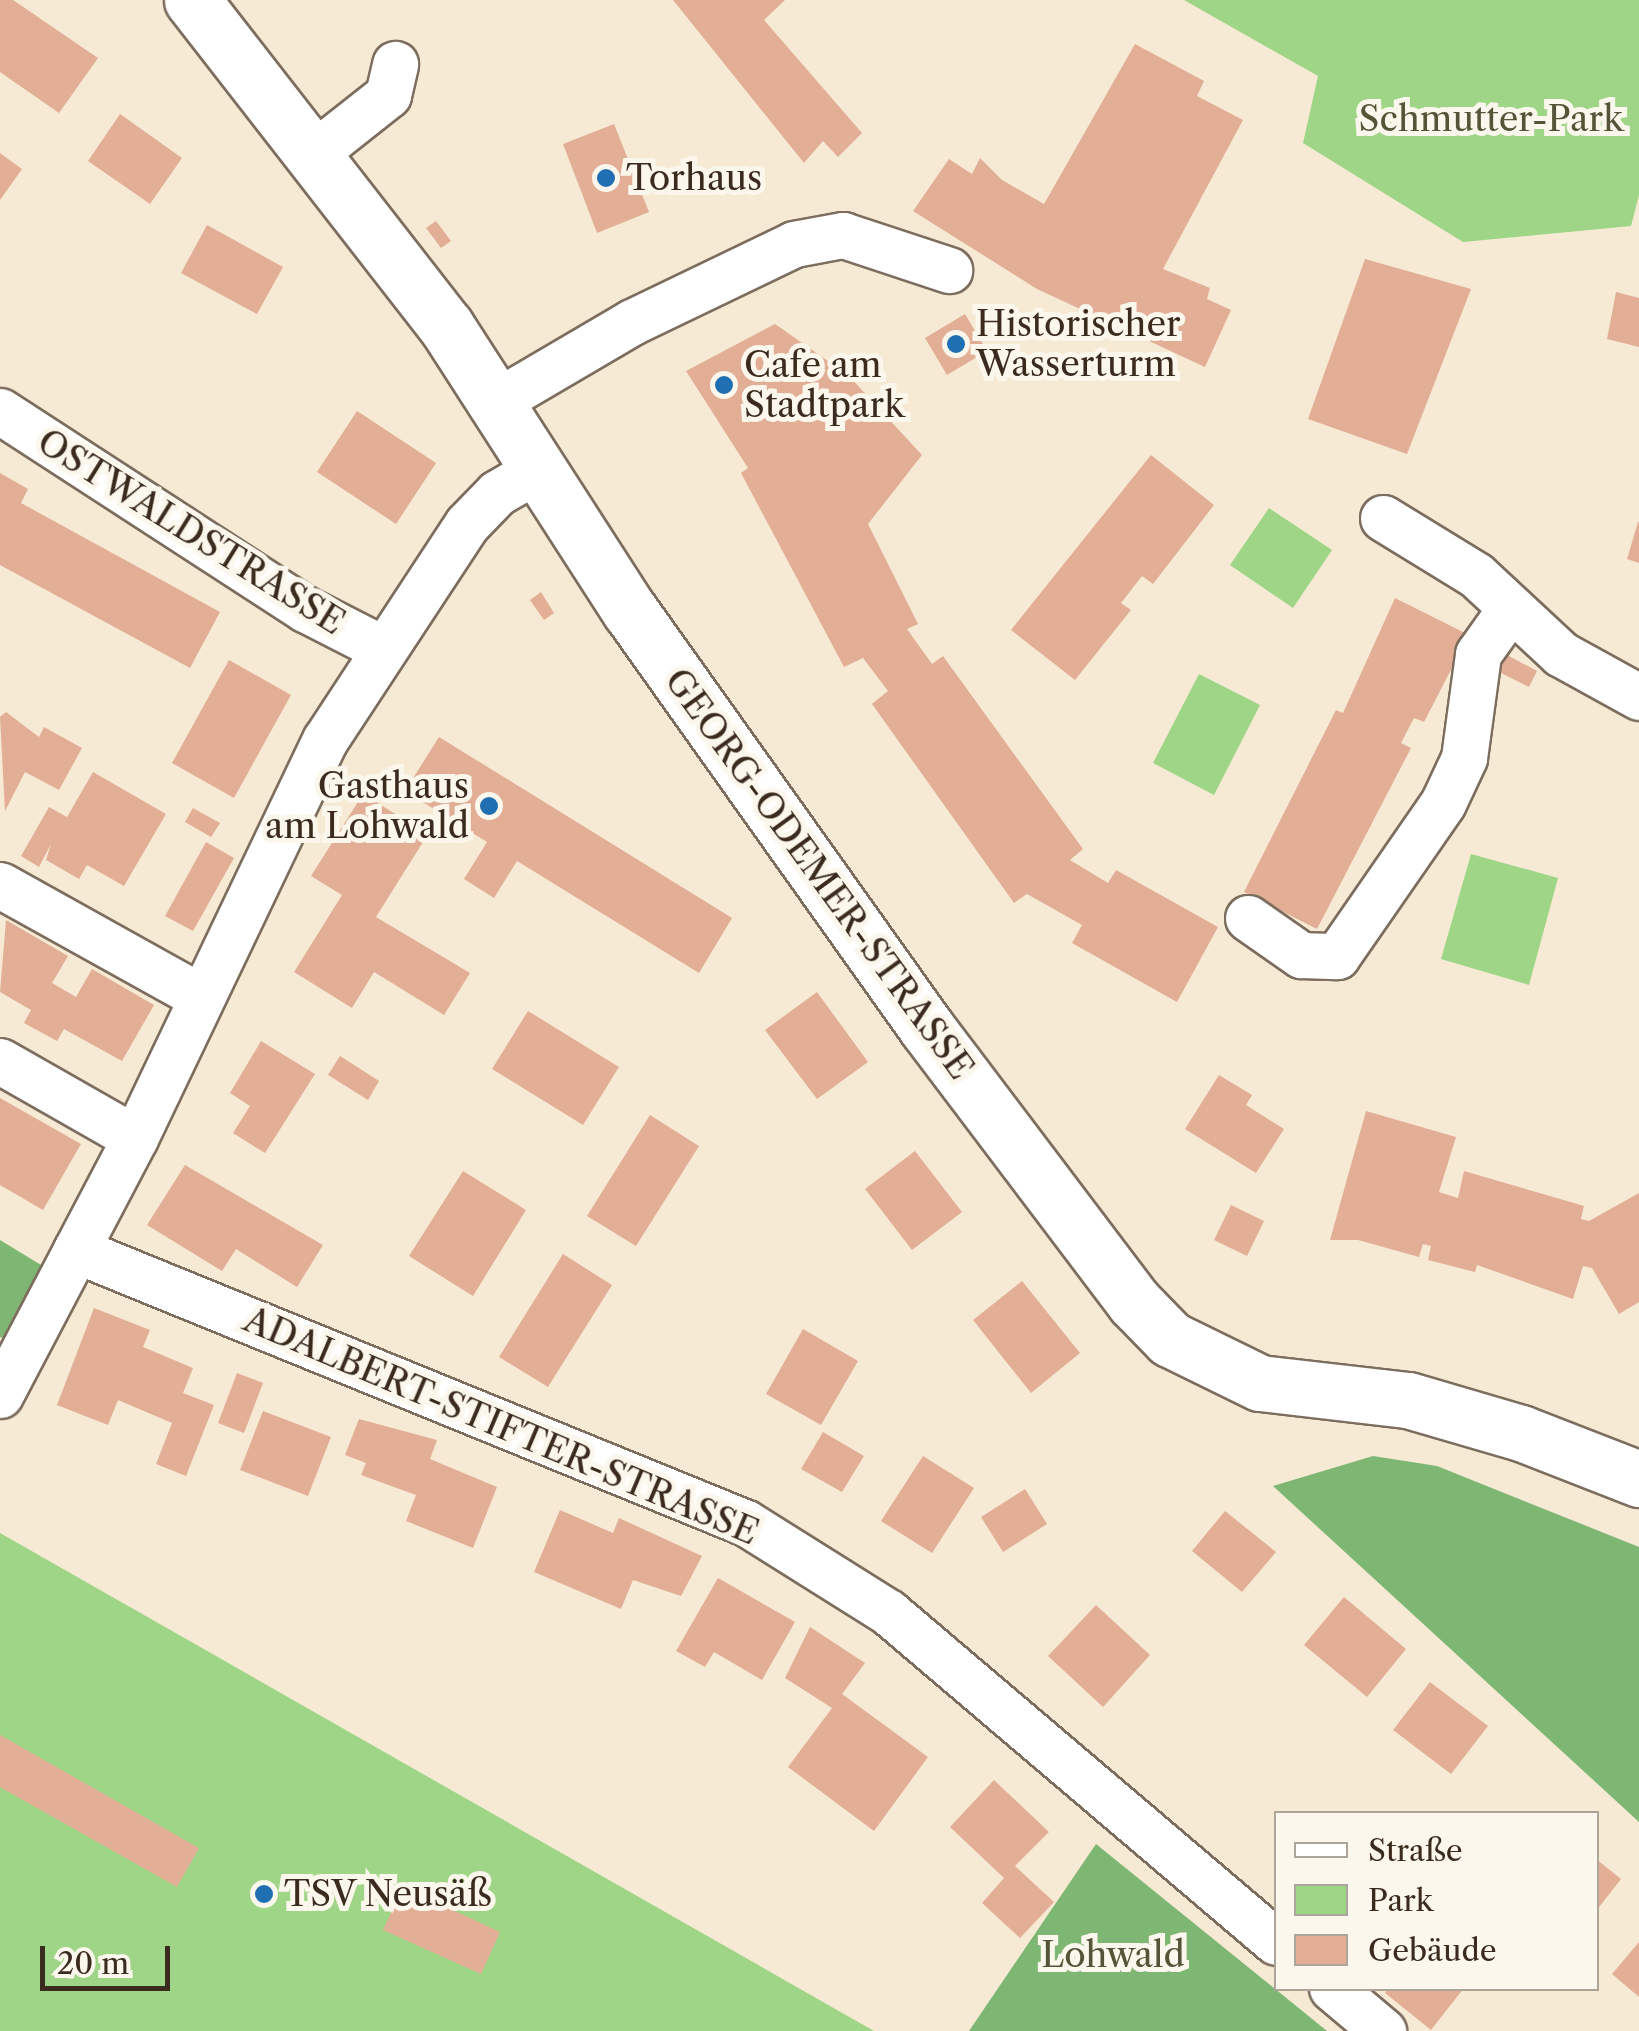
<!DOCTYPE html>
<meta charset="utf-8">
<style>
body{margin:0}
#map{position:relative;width:1639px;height:2031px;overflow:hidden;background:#f6ead4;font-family:"Libre Caslon Text",serif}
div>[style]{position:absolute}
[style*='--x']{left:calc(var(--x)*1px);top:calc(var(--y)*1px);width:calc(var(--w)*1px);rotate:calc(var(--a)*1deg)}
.green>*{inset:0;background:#9ed586}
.forest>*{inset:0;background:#7eb673}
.building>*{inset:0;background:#e3ae96}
.roads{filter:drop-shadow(2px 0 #7c6d5e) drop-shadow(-2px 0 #7c6d5e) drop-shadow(0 2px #7c6d5e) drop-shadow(0 -2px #7c6d5e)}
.street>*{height:45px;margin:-22.5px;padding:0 22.5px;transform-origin:22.5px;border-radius:22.5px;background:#fff}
.secondary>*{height:55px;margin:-27.5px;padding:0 27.5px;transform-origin:27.5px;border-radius:27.5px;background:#fff}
.dots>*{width:28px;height:28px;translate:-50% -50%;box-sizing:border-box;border:5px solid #fbf7ec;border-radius:50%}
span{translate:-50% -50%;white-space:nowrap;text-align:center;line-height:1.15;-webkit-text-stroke:10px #fbf7ec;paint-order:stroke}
.park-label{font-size:35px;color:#545538}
.poi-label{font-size:35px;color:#3b2a1e}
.left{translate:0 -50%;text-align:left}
.right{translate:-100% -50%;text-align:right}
.street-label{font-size:35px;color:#3b2a1e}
.legend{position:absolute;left:1274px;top:1811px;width:325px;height:180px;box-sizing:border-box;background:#fbf7ec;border:2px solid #aea59a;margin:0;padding:12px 18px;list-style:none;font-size:30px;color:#3b2a1e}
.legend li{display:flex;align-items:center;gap:20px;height:50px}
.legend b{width:50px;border:2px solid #aea59a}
.scale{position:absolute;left:40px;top:1946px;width:130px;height:45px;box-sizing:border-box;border:5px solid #3b2a1e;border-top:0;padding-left:12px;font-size:30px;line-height:35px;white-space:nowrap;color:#3b2a1e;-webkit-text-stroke:8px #fbf7ec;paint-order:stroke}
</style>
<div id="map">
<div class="green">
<i style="clip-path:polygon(1184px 0,1639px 0,1639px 195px,1631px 226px,1463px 242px,1303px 143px,1318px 76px)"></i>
<i style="clip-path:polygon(1269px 508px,1332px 550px,1293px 608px,1230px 565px)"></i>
<i style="clip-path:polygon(1199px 674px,1260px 705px,1214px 795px,1153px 763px)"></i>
<i style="clip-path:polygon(1471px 854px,1558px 878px,1529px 985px,1441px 959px)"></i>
<i style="clip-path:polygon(0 1533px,874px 2031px,0 2031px)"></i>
</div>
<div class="forest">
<i style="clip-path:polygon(0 1240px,46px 1268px,23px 1346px,0 1337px)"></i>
<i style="clip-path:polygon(1373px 1456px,1437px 1466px,1639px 1547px,1639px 1822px,1273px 1486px)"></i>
<i style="clip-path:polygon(1096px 1844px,1327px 2031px,969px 2031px)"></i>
</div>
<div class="building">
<i style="clip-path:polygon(0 0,13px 0,98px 58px,59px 113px,0 72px)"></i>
<i style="clip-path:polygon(673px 0,785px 0,764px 20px,862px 133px,838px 157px,823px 141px,804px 163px)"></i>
<i style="clip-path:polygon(1135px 44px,1204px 81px,1197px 96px,1243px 120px,1163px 269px,1210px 288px,1207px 299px,1231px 310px,1205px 367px,1037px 289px,913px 211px,949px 159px,972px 174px,980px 158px,1002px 180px,1044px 204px)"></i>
<i style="clip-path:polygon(120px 114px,182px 158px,150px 204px,88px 161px)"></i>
<i style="clip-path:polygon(614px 124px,649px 212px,597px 233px,563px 144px)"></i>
<i style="clip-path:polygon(0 153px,22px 169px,0 200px)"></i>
<i style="clip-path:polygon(436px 221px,451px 241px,441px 248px,426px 228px)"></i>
<i style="clip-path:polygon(207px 225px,283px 267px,257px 314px,181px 273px)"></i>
<i style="clip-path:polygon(1365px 259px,1471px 289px,1407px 454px,1308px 419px)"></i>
<i style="clip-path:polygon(1616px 292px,1639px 298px,1639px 347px,1607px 339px)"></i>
<i style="clip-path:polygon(965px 314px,987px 351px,947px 375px,925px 338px)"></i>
<i style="clip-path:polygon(775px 324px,848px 375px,922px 455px,868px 524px,918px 624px,907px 629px,932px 664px,943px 656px,1083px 849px,1070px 860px,1108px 883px,1116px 870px,1218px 927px,1177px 1002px,1072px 943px,1082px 925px,1027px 894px,1014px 903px,872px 704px,888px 691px,863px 658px,844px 667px,741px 473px,748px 468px,686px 371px)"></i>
<i style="clip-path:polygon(357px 411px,436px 463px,396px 524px,317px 472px)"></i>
<i style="clip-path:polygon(1151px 455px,1214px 505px,1153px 584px,1142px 576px,1121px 603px,1131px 610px,1075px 680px,1011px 630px)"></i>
<i style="clip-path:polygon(0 473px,28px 489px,21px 503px,220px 612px,190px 668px,0 565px)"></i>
<i style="clip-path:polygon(1638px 522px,1639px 522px,1639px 563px,1627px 559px)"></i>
<i style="clip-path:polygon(541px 592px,554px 613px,544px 620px,530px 600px)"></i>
<i style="clip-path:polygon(1395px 598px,1469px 635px,1424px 722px,1414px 718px,1401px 743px,1411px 748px,1317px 929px,1244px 892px,1336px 710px,1343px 713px)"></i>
<i style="clip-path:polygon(1507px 655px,1537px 671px,1529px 687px,1499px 672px)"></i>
<i style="clip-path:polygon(229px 660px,291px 695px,234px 798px,172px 763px)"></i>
<i style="clip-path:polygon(6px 712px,39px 737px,44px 727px,82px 748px,59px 790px,25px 772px,5px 811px,0 717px)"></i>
<i style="clip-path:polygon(439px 737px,732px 918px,699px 973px,517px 861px,494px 898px,464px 879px,487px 842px,405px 791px)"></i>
<i style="clip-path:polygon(93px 772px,166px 814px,124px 886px,87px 865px,79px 879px,46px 860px,51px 844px,39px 867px,21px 856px,49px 807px,67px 817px)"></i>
<i style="clip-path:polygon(363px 794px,428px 834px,376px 917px,470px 973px,444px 1015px,374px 972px,352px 1008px,294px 972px,342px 895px,311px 876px)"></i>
<i style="clip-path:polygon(193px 808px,220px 823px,211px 837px,185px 822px)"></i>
<i style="clip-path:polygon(206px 842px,234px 858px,193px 931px,165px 916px)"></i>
<i style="clip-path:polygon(6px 920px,68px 956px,52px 983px,76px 997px,92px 969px,154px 1005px,122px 1061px,64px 1029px,57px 1041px,24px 1023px,31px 1010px,0 992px)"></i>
<i style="clip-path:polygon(817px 992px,868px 1062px,817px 1099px,765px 1030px)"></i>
<i style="clip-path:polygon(528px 1011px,619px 1067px,583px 1125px,492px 1069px)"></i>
<i style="clip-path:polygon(261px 1041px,315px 1074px,265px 1153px,233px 1133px,250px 1106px,230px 1093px)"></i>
<i style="clip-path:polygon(340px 1056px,379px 1081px,368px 1100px,328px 1075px)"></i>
<i style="clip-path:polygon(1219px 1075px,1252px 1095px,1246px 1105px,1284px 1129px,1256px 1173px,1185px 1129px)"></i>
<i style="clip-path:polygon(0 1098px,81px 1144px,43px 1210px,0 1185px)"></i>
<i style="clip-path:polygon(1366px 1111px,1456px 1137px,1439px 1192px,1458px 1198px,1464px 1171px,1584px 1206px,1581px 1219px,1589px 1221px,1639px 1193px,1639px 1302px,1619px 1314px,1592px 1268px,1583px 1266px,1573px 1299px,1477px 1265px,1475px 1272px,1428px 1260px,1431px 1246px,1423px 1244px,1419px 1257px,1358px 1240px,1330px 1240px)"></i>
<i style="clip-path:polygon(650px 1115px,699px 1146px,636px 1246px,587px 1216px)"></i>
<i style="clip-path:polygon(915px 1151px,962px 1212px,912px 1250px,865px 1189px)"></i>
<i style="clip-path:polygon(185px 1165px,323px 1245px,297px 1287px,236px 1249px,222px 1271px,147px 1225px)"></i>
<i style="clip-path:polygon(463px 1171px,526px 1210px,473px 1296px,409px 1256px)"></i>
<i style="clip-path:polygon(1231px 1205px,1264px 1221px,1247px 1256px,1214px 1240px)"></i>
<i style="clip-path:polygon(563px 1254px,612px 1285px,548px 1387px,499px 1357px)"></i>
<i style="clip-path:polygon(1022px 1281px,1080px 1353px,1031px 1393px,973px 1320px)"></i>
<i style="clip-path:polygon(94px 1308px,150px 1330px,143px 1347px,193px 1368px,183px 1393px,214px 1405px,186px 1476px,156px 1464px,172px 1423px,118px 1400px,108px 1425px,57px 1405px)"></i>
<i style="clip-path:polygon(803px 1329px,858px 1361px,821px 1425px,766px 1394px)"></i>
<i style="clip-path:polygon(237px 1373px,263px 1383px,244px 1433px,218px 1423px)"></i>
<i style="clip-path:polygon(263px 1411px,331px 1437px,308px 1496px,240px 1470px)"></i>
<i style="clip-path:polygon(359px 1419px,437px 1440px,430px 1459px,497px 1487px,473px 1548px,406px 1521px,416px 1495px,361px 1475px,366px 1463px,345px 1455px)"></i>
<i style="clip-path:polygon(823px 1432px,864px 1456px,842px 1492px,801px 1469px)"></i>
<i style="clip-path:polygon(923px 1456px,974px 1488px,932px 1553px,881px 1521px)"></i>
<i style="clip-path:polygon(1025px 1489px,1047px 1524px,1003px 1552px,981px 1517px)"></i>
<i style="clip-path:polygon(560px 1510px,613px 1533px,619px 1518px,702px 1556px,681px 1596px,633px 1580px,621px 1609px,534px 1572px)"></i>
<i style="clip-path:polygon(1225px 1511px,1276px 1552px,1242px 1592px,1192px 1551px)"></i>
<i style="clip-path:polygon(718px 1578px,795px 1622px,762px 1680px,714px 1652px,705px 1667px,676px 1651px)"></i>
<i style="clip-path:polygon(1344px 1597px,1406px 1649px,1367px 1697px,1304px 1645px)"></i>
<i style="clip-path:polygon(1096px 1605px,1150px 1655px,1103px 1707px,1048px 1656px)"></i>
<i style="clip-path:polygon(810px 1627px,865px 1663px,842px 1694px,928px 1757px,874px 1831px,788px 1767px,832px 1708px,785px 1678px)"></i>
<i style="clip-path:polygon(1430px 1682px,1488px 1726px,1451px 1774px,1393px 1730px)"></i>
<i style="clip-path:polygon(0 1735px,199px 1848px,177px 1887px,0 1787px)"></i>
<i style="clip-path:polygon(994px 1780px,1049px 1832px,1015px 1866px,1054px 1902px,1020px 1938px,982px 1903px,1004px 1878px,950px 1827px)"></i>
<i style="clip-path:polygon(1596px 1859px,1621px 1879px,1596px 1911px)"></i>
<i style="clip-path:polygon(403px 1887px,500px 1932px,481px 1974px,383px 1930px)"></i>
<i style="clip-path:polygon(1639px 1942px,1639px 1997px,1612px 1974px)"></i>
<i style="clip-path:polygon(1388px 1988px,1464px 1988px,1431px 2030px,1385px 1993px)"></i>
</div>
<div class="roads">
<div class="street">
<i style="--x:312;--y:155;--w:97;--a:-38.3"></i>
<i style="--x:388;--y:95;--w:32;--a:-77"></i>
<i style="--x:494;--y:403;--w:160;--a:-30.4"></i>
<i style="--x:632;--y:322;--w:180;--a:-25.7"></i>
<i style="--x:794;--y:244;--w:50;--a:-10.4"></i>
<i style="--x:843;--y:235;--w:112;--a:18.3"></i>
<i style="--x:0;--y:411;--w:364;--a:33"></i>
<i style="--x:305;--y:609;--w:88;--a:27.1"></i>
<i style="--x:1383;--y:518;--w:109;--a:31.5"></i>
<i style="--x:1476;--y:575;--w:116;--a:42.9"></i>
<i style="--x:1561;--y:654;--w:89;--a:28.9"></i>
<i style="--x:0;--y:885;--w:230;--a:29.1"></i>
<i style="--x:1248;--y:918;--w:65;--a:34.9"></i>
<i style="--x:1301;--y:955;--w:36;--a:2"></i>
<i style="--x:1337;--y:956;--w:186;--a:-55.3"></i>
<i style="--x:1443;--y:803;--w:50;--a:-65"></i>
<i style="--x:1464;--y:758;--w:105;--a:-82.3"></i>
<i style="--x:1478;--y:654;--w:52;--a:-54.5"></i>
<i style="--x:0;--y:1061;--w:155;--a:29.7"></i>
<i style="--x:76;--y:1250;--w:723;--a:22.17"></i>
<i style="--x:746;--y:1523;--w:168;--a:32.1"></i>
<i style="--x:888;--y:1612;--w:509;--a:40.38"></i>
<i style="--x:0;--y:1395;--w:290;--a:-62.3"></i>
<i style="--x:135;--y:1138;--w:441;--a:-64.5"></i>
<i style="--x:325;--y:740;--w:258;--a:-56.7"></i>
<i style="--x:467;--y:524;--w:43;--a:-45.9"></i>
<i style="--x:497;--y:493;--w:44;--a:-30.1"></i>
<i style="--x:1332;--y:1988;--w:67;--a:40.1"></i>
</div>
<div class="secondary">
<i style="--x:192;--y:0;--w:413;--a:52.1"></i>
<i style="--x:446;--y:326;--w:339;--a:57.2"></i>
<i style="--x:630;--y:611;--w:511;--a:54.57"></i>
<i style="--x:926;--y:1027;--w:345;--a:52.9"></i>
<i style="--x:1134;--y:1302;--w:52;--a:45.8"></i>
<i style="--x:1170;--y:1339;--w:100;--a:26.1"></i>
<i style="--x:1260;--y:1383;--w:149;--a:6.6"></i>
<i style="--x:1408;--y:1400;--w:118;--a:16.3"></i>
<i style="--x:1521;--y:1433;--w:127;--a:21.3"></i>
</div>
</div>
<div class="dots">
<i style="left:606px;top:178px;background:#1f6fb2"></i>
<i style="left:956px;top:344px;background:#1f6fb2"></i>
<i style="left:724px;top:385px;background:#1f6fb2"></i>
<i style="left:489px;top:806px;background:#1f6fb2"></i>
<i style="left:264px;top:1894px;background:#1f6fb2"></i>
</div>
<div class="park-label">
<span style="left:1491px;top:119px">Schmutter-Park</span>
<span style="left:1113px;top:1955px">Lohwald</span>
</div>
<div class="poi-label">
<span class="left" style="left:626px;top:178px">Torhaus</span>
<span class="left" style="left:976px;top:344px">Historischer<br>Wasserturm</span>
<span class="left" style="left:744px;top:385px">Cafe am<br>Stadtpark</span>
<span class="right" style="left:469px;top:806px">Gasthaus<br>am Lohwald</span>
<span class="left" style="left:284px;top:1894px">TSV Neusäß</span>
</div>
<div class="street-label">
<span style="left:191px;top:532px;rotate:32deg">OSTWALDSTRASSE</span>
<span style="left:819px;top:874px;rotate:54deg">GEORG-ODEMER-STRASSE</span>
<span style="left:501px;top:1426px;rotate:23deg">ADALBERT-STIFTER-STRASSE</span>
</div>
<ul class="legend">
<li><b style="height:12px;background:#fff"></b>Straße</li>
<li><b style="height:28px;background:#9ed586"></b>Park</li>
<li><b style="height:28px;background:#e3ae96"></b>Gebäude</li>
</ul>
<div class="scale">20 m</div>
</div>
